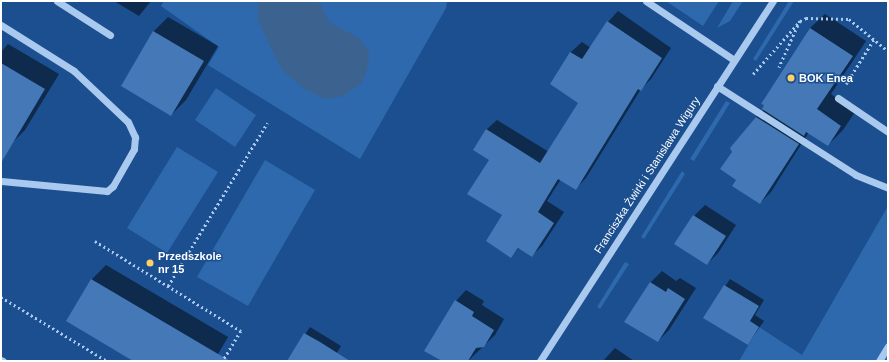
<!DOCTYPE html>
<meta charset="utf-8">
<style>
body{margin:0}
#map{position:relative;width:889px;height:362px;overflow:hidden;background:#1b4f8f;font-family:Helvetica,sans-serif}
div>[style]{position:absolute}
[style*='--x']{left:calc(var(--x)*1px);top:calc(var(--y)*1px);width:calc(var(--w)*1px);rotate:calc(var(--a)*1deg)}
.green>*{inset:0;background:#2e69ad}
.water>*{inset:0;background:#3c6290}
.shadow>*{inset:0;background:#0007}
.building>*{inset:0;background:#4478b7}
.path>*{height:2.5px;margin-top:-1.25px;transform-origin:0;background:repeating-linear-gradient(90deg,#a9c9ee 0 2px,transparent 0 5px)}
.minor>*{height:7px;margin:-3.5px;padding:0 3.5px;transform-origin:3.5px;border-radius:3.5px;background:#a9c9ee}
.dots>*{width:11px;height:11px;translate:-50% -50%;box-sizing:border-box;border:2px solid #1b4f8f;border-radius:50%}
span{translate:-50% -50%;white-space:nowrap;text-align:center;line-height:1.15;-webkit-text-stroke:3px #1b4f8f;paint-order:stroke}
.poi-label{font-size:11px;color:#fff;font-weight:700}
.left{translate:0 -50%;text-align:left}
.street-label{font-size:11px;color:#fff}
.frame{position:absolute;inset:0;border:2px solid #fff;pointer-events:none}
</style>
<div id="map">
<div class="green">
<i style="clip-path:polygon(164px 1px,447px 1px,446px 8px,360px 159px,208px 65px,219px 47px,161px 6px)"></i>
<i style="clip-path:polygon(666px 1px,719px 1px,703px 26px)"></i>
<i style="clip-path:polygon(733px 1px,743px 1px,730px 21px,717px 28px)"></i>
<i style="clip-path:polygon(789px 1px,794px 1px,756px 61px,753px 59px)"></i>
<i style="clip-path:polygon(216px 88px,256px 115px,235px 147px,195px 120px)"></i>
<i style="clip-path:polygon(726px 101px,730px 103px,694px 161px,690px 159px)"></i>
<i style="clip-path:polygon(177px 147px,218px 172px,167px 253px,127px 228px)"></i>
<i style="clip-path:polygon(265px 160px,315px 190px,248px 306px,197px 277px)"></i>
<i style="clip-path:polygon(682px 171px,685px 174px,644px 239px,641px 237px)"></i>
<i style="clip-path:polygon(888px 206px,888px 361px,739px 361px,759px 327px,802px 355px)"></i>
<i style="clip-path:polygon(625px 262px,629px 264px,600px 309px,597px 307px)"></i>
</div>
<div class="water">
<i style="clip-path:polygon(258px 1px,315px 1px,321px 5px,329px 22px,359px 38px,369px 53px,368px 66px,362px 83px,343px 96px,325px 99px,305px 89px,282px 70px,258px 21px)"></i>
</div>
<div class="shadow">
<i style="clip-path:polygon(114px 1px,151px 1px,139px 16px)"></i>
<i style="clip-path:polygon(618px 11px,671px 48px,651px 79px,641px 89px,586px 178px,576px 188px,561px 179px,547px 201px,564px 212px,542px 246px,531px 256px,519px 248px,511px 257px,490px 160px,486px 130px,497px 120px,549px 152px,580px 102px,551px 83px,571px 52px,582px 42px,591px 48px,608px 22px)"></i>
<i style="clip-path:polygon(825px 14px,866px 41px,831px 94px,855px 112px,843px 130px,828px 145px,809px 132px,771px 192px,760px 203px,738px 179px,756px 117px,765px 109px,810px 28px)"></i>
<i style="clip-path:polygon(168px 17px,218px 46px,186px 100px,171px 115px,122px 85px,154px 31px)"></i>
<i style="clip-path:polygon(8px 44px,59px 74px,25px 130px,11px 144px,1px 138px,1px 52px)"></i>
<i style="clip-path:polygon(705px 205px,736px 225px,718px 253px,707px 264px,694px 216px)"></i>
<i style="clip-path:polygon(106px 265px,228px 337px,214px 361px,135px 361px,67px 321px,92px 279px)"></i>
<i style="clip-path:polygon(662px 271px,676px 281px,680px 278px,696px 288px,669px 330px,658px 341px,625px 322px,651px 282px)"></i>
<i style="clip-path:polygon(730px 279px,764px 300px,755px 315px,764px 321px,748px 344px,705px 317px)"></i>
<i style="clip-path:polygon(466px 290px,484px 301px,482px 305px,504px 319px,495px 335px,468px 361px,444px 361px,456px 301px)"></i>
<i style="clip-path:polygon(310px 327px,341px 346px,332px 361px,297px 361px,290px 357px)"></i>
<i style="clip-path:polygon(615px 348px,634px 361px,603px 361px)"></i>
</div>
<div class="building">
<i style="clip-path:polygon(607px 21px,662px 58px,641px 91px,638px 89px,576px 190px,558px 179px,538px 212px,554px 223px,532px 257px,518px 248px,511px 258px,486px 241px,502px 215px,467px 194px,489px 160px,473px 150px,486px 129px,540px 163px,578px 103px,550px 84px,570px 52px,582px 59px)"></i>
<i style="clip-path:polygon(810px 28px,853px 56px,817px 109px,841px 126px,828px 146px,806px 132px,804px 136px,762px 109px,764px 105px,761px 104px)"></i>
<i style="clip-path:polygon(153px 31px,204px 61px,171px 116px,121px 86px)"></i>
<i style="clip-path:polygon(1px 63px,45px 89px,1px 163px)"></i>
<i style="clip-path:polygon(756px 117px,799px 144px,760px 204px,732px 186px,736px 180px,720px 169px,732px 152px,730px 148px)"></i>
<i style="clip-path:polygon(693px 215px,726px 236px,707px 265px,674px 244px)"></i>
<i style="clip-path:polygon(91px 279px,230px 361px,133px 361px,66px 321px)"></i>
<i style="clip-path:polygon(650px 282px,666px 292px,668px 288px,685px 299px,658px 342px,624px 322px)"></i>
<i style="clip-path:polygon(724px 285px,759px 306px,750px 321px,759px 327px,748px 345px,703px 318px)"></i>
<i style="clip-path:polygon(455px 300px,474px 312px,472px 316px,494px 330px,484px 347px,476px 348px,468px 361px,442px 361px,424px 351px)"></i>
<i style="clip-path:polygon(304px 333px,320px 342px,350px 361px,287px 361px)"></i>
</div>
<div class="path">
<i style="--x:800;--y:21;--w:7;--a:-27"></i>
<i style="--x:806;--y:18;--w:43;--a:1.3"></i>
<i style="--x:849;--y:19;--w:50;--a:39.4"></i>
<i style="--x:753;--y:74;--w:71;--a:-48.4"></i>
<i style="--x:800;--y:21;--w:51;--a:114.1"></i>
<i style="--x:846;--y:84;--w:53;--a:-58.1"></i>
<i style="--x:95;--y:241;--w:172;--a:31.7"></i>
<i style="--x:241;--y:331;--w:35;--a:121"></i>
<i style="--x:168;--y:286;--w:191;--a:-58.7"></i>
<i style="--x:1;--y:297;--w:124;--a:31.1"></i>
</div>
<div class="minor">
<i style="--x:57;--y:1;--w:63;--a:32.7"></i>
<i style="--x:646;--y:1;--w:106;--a:33.8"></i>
<i style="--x:1;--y:25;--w:86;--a:32.2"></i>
<i style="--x:74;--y:71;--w:74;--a:43.4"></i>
<i style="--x:128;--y:122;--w:17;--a:65"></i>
<i style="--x:135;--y:137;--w:12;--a:95"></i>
<i style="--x:134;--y:149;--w:43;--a:119.6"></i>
<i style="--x:113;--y:186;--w:8;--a:140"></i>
<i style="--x:107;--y:191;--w:106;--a:-174.6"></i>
<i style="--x:717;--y:86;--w:165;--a:32.6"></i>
<i style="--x:856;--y:175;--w:35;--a:22"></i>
<i style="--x:838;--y:98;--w:60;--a:34.2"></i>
<i style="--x:1;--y:360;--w:2;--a:27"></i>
<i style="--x:540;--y:361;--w:429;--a:-57.1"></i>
<i style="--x:879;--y:361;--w:17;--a:-59"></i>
</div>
<div class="dots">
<i style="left:791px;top:78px;background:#ffd166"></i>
<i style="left:150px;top:263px;background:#ffd166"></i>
</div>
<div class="poi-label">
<span class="left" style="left:799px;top:78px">BOK Enea</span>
<span class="left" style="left:158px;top:263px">Przedszkole<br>nr 15</span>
</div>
<div class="street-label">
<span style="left:647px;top:175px;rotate:-57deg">Franciszka Żwirki i Stanisława Wigury</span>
</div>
<div class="frame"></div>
</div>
